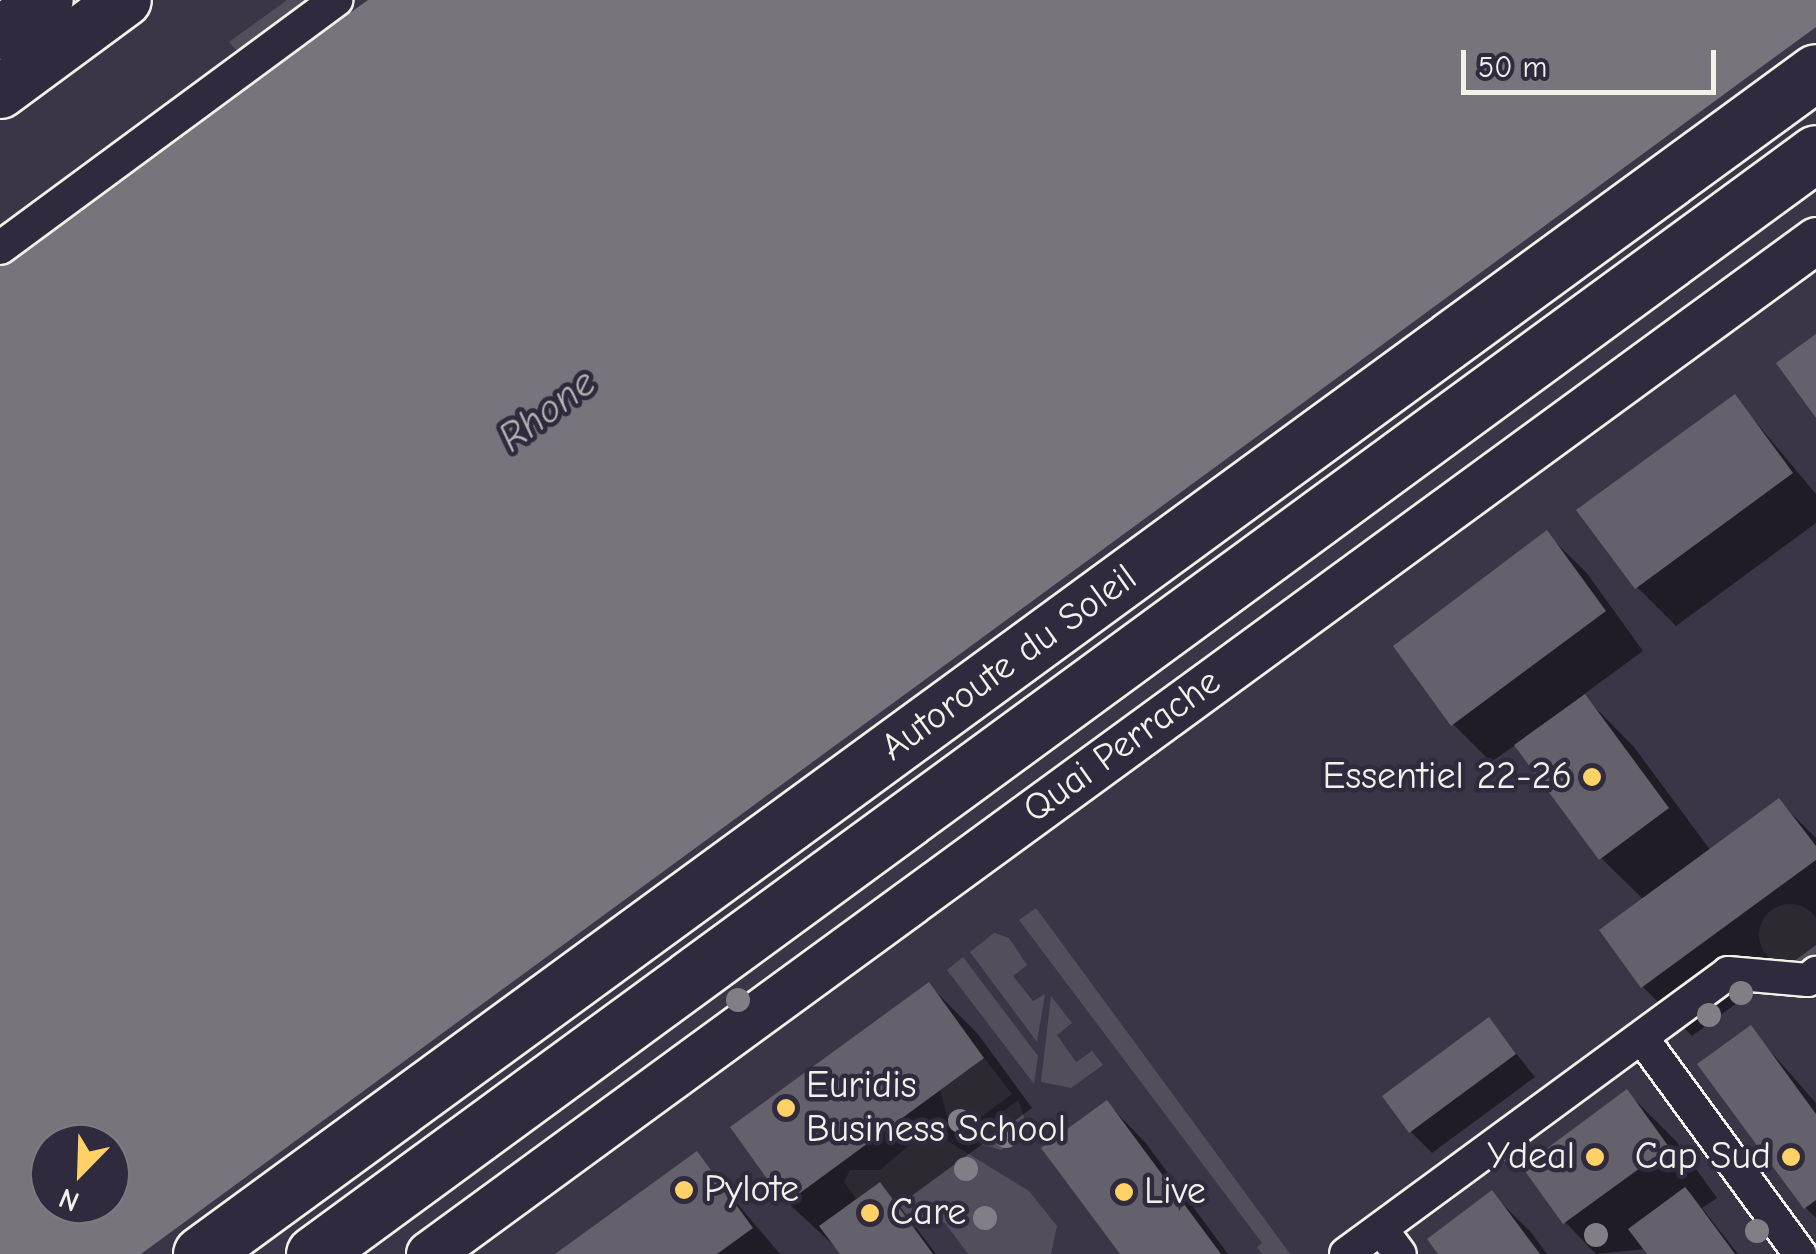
<!DOCTYPE html>
<style>
body{margin:0}
#map{position:relative;width:1816px;height:1254px;overflow:hidden;background:#3b3647;font-family:"Comic Neue",sans-serif}
div>[style]{position:absolute}
[style*='--x']{left:calc(var(--x)*1px);top:calc(var(--y)*1px);width:calc(var(--w)*1px);rotate:calc(var(--a)*1deg)}
.green>*{inset:0;background:#534e5c}
.round{border-radius:50%}
.water>*{inset:0;background:#78747b}
.shadow>*{inset:0;background:#0007}
.building>*{inset:0;background:#65616c}
.roads{filter:drop-shadow(2px 0 #f4f1e8) drop-shadow(-2px 0 #f4f1e8) drop-shadow(0 2px #f4f1e8) drop-shadow(0 -2px #f4f1e8)}
.street>*{height:32px;margin:-16px;padding:0 16px;transform-origin:16px;border-radius:16px;background:#2f2a3d}
.secondary>*{height:45px;margin:-22.5px;padding:0 22.5px;transform-origin:22.5px;border-radius:22.5px;background:#2f2a3d}
.primary>*{height:52px;margin:-26px;padding:0 26px;transform-origin:26px;border-radius:26px;background:#2f2a3d}
.highway>*{height:55px;margin:-27.5px;padding:0 27.5px;transform-origin:27.5px;border-radius:27.5px;background:#2f2a3d}
.trees>*{width:24px;height:24px;margin:-12px;border-radius:50%;background:#827e85}
.dots>*{width:28px;height:28px;translate:-50% -50%;box-sizing:border-box;border:5px solid #2f2a3d;border-radius:50%}
span{translate:-50% -50%;white-space:nowrap;text-align:center;line-height:1.15;-webkit-text-stroke:9px #2f2a3d;paint-order:stroke}
.street-label{font-size:38px;color:#f4f1e8}
.poi-label{font-size:38px;color:#f4f1e8}
.right{translate:-100% -50%;text-align:right}
.left{translate:0 -50%;text-align:left}
.water-label{font-size:40px;color:#b6b2b2;font-style:italic}
.north{position:absolute;left:30px;top:1124px;width:100px;height:100px;box-sizing:border-box;background:#2f2a3d;border:2px solid #7e7a81;border-radius:50%;rotate:203deg;font-size:28px;font-weight:700;line-height:40px;text-align:center;color:#f4f1e8}
.north::after{content:'';display:block;margin:auto;width:35px;height:45px;background:#ffd166;clip-path:polygon(50% 0,100% 100%,50% 72%,0 100%)}
.scale{position:absolute;left:1461px;top:50px;width:255px;height:45px;box-sizing:border-box;border:5px solid #f4f1e8;border-top:0;padding-left:12px;font-size:30px;line-height:35px;white-space:nowrap;color:#f4f1e8;-webkit-text-stroke:8px #2f2a3d;paint-order:stroke}
</style>
<div id="map">
<div class="green">
<i style="clip-path:polygon(287px 0,323px 0,242px 57px,229px 42px)"></i>
<i class="round" style="left:1759px;top:904px;width:62px;height:62px"></i>
<i style="clip-path:polygon(1036px 908px,1277px 1236px,1290px 1254px,1262px 1254px,1257px 1247px,1262px 1243px,1019px 920px)"></i>
<i style="clip-path:polygon(994px 933px,1009px 938px,1027px 965px,1013px 976px,1033px 1001px,1045px 994px,1037px 1042px,970px 952px)"></i>
<i style="clip-path:polygon(963px 957px,1038px 1056px,1034px 1084px,947px 970px)"></i>
<i style="clip-path:polygon(1051px 996px,1072px 1023px,1057px 1035px,1076px 1062px,1092px 1051px,1103px 1065px,1071px 1088px,1041px 1082px)"></i>
<i style="clip-path:polygon(984px 1058px,1012px 1094px,978px 1119px,984px 1126px,1018px 1100px,1028px 1129px,1001px 1150px,964px 1139px,950px 1126px,940px 1090px)"></i>
<i style="clip-path:polygon(928px 1129px,1029px 1191px,1057px 1226px,1051px 1254px,968px 1254px,945px 1223px,931px 1220px,914px 1228px,880px 1182px,856px 1199px,844px 1182px,850px 1170px,880px 1170px)"></i>
</div>
<div class="water">
<i style="clip-path:polygon(evenodd,368px 0,1816px 0,1816px 27px,141px 1254px,0 1254px,0 264px,368px 0,50px 1144px,110px 1144px,110px 1204px,50px 1204px,50px 1144px)"></i>
</div>
<div class="shadow">
<i style="clip-path:polygon(1735px 397px,1816px 494px,1816px 523px,1676px 626px,1637px 587px)"></i>
<i style="clip-path:polygon(1547px 534px,1586px 572px,1643px 651px,1583px 695px,1634px 747px,1711px 851px,1779px 801px,1816px 838px,1816px 945px,1692px 1036px,1643px 987px,1603px 931px,1644px 900px,1601px 858px,1517px 744px,1491px 762px,1453px 724px)"></i>
<i style="clip-path:polygon(929px 985px,978px 1034px,1032px 1108px,899px 1205px,936px 1254px,843px 1254px,787px 1202px)"></i>
<i style="clip-path:polygon(1489px 1020px,1535px 1077px,1432px 1153px,1411px 1132px)"></i>
<i style="clip-path:polygon(1750px 1028px,1816px 1103px,1816px 1218px,1806px 1208px)"></i>
<i style="clip-path:polygon(1627px 1092px,1676px 1141px,1717px 1198px,1702px 1208px,1738px 1254px,1650px 1254px,1646px 1249px,1596px 1254px,1565px 1222px)"></i>
<i style="clip-path:polygon(1107px 1103px,1145px 1142px,1228px 1254px,1123px 1254px)"></i>
<i style="clip-path:polygon(696px 1155px,780px 1254px,560px 1254px)"></i>
<i style="clip-path:polygon(1492px 1194px,1531px 1232px,1547px 1254px,1441px 1254px)"></i>
</div>
<div class="building">
<i style="clip-path:polygon(1816px 334px,1816px 418px,1776px 363px)"></i>
<i style="clip-path:polygon(1735px 394px,1793px 473px,1635px 589px,1576px 510px)"></i>
<i style="clip-path:polygon(1547px 530px,1606px 611px,1451px 726px,1393px 646px)"></i>
<i style="clip-path:polygon(1585px 694px,1669px 808px,1599px 860px,1514px 745px)"></i>
<i style="clip-path:polygon(1779px 798px,1816px 846px,1816px 860px,1641px 988px,1599px 930px)"></i>
<i style="clip-path:polygon(929px 982px,984px 1058px,785px 1204px,730px 1127px)"></i>
<i style="clip-path:polygon(1489px 1017px,1516px 1054px,1409px 1133px,1382px 1096px)"></i>
<i style="clip-path:polygon(1751px 1025px,1816px 1114px,1816px 1200px,1804px 1209px,1697px 1064px)"></i>
<i style="clip-path:polygon(1627px 1089px,1669px 1147px,1563px 1224px,1522px 1167px)"></i>
<i style="clip-path:polygon(1107px 1100px,1221px 1254px,1120px 1254px,1056px 1168px,1041px 1148px)"></i>
<i style="clip-path:polygon(697px 1151px,753px 1228px,717px 1254px,555px 1254px)"></i>
<i style="clip-path:polygon(880px 1182px,914px 1228px,933px 1254px,840px 1254px,819px 1226px)"></i>
<i style="clip-path:polygon(1685px 1187px,1690px 1193px,1735px 1254px,1647px 1254px,1628px 1229px)"></i>
<i style="clip-path:polygon(1492px 1190px,1540px 1254px,1438px 1254px,1427px 1239px)"></i>
</div>
<div class="roads">
<div class="street">
<i style="--x:0;--y:248;--w:418;--a:-36.4"></i>
<i style="--x:1642;--y:1038;--w:268;--a:53.8"></i>
<i style="--x:1381;--y:1229;--w:31;--a:53"></i>
<i style="--x:1346;--y:1254;--w:474;--a:-36.3"></i>
<i style="--x:1728;--y:973;--w:80;--a:5"></i>
<i style="--x:1808;--y:980;--w:11;--a:-41"></i>
</div>
<div class="secondary">
<i style="--x:429;--y:1254;--w:1718;--a:-36.17"></i>
</div>
<div class="primary">
<i style="--x:0;--y:33;--w:57;--a:-35.1"></i>
<i style="--x:0;--y:92;--w:155;--a:-36.4"></i>
</div>
<div class="highway">
<i style="--x:201;--y:1254;--w:2001;--a:-36.2"></i>
<i style="--x:314;--y:1254;--w:1862;--a:-36.24"></i>
</div>
</div>
<div class="trees">
<i style="left:1741px;top:993px"></i>
<i style="left:738px;top:1000px"></i>
<i style="left:1709px;top:1015px"></i>
<i style="left:960px;top:1121px"></i>
<i style="left:1006px;top:1136px"></i>
<i style="left:966px;top:1169px"></i>
<i style="left:985px;top:1218px"></i>
<i style="left:1757px;top:1231px"></i>
<i style="left:1596px;top:1235px"></i>
</div>
<div class="dots">
<i style="left:1592px;top:777px;background:#ffd166"></i>
<i style="left:786px;top:1108px;background:#ffd166"></i>
<i style="left:1595px;top:1157px;background:#ffd166"></i>
<i style="left:1791px;top:1157px;background:#ffd166"></i>
<i style="left:684px;top:1190px;background:#ffd166"></i>
<i style="left:1124px;top:1192px;background:#ffd166"></i>
<i style="left:870px;top:1213px;background:#ffd166"></i>
</div>
<div class="street-label">
<span style="left:1009px;top:663px;rotate:-36deg">Autoroute du Soleil</span>
<span style="left:1122px;top:746px;rotate:-36deg">Quai Perrache</span>
</div>
<div class="poi-label">
<span class="right" style="left:1572px;top:777px">Essentiel 22-26</span>
<span class="left" style="left:806px;top:1108px">Euridis<br>Business School</span>
<span class="right" style="left:1575px;top:1157px">Ydeal</span>
<span class="right" style="left:1771px;top:1157px">Cap Sud</span>
<span class="left" style="left:704px;top:1190px">Pylote</span>
<span class="left" style="left:1144px;top:1192px">Live</span>
<span class="left" style="left:890px;top:1213px">Care</span>
</div>
<div class="water-label">
<span style="left:547px;top:410px;rotate:-37deg">Rhone</span>
</div>
<div class="north">N</div>
<div class="scale">50 m</div>
</div>
